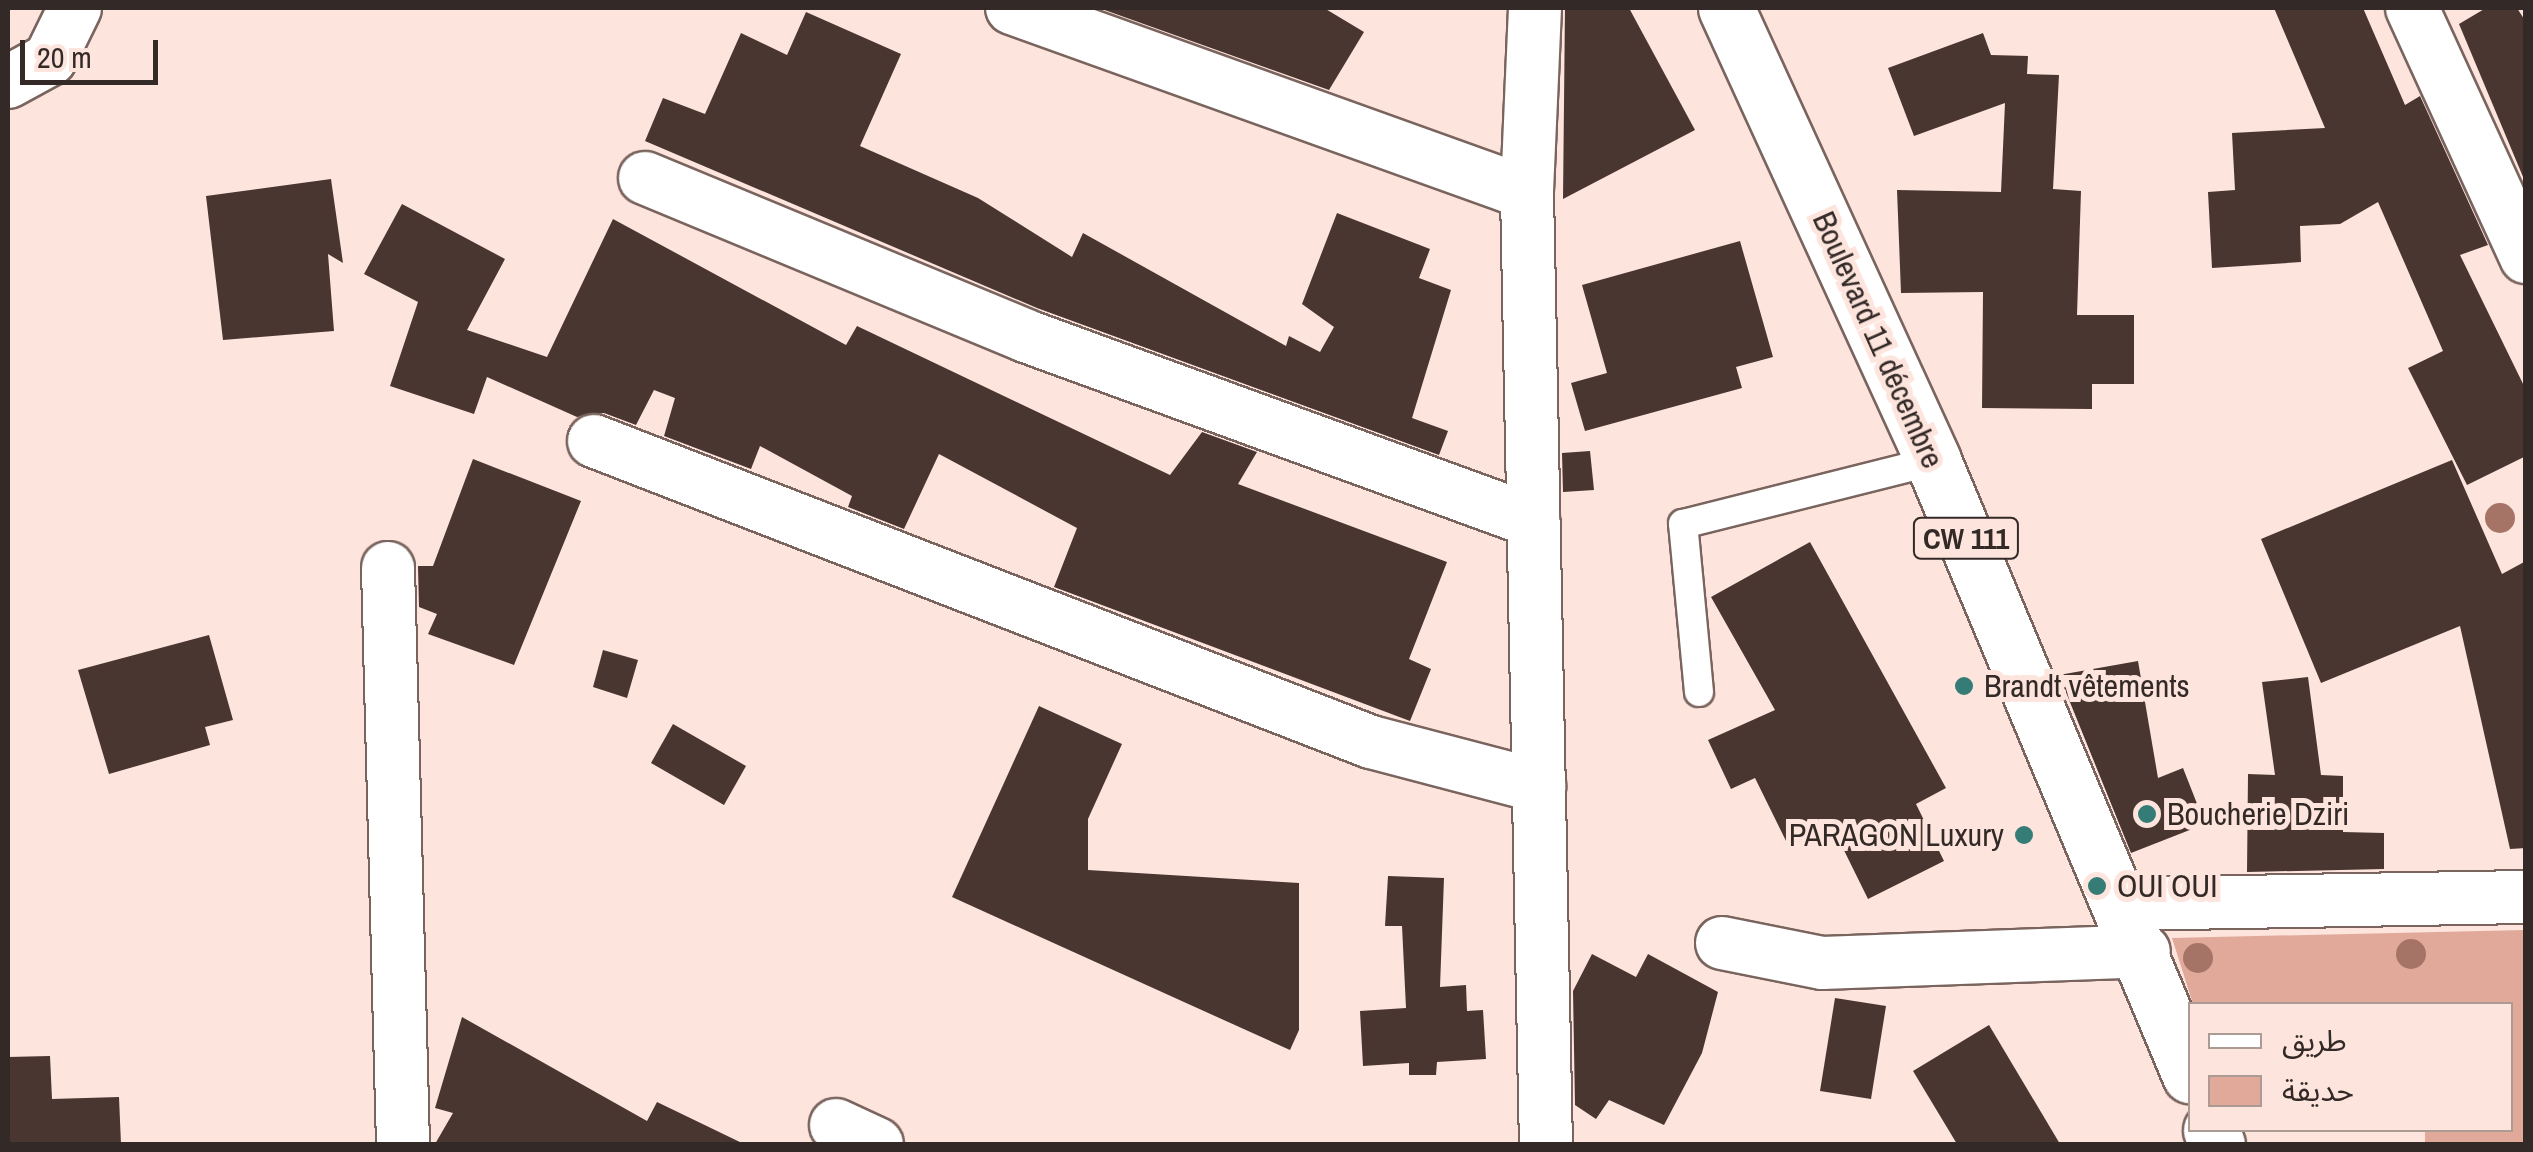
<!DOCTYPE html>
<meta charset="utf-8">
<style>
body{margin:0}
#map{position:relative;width:2533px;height:1152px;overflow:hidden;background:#fde4dd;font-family:"Archivo Narrow","Noto Sans Arabic",sans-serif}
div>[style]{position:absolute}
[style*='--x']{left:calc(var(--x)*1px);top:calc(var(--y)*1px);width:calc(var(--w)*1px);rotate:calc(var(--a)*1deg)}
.green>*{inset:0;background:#e0a999}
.building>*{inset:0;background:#493630}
.roads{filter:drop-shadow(2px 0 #7a645e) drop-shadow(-2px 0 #7a645e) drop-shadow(0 2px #7a645e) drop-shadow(0 -2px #7a645e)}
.lane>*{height:28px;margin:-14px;padding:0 14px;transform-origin:14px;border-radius:14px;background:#fff}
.street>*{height:52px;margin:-26px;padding:0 26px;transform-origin:26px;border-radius:26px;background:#fff}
.primary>*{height:55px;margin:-27.5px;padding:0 27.5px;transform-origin:27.5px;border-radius:27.5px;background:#fff}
.trees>*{width:30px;height:30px;margin:-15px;border-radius:50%;background:#a67466}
.dots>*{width:28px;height:28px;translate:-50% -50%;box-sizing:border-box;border:5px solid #fde4dd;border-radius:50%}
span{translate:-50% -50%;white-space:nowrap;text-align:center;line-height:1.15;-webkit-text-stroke:10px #fde4dd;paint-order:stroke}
.shield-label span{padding:2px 8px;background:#fde4dd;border:2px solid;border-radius:8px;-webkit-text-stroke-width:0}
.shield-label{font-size:30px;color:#332a27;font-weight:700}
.street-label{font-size:32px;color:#332a27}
.poi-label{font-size:32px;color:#332a27}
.left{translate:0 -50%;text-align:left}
.right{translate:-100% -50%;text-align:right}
.frame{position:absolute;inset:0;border:10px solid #332a27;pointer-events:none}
.legend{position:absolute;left:2188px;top:1002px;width:325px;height:130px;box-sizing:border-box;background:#fde4dd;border:2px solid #ac9a94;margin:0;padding:12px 18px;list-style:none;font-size:30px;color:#332a27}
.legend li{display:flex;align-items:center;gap:20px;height:50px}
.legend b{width:50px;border:2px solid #ac9a94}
.scale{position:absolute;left:20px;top:40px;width:138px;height:45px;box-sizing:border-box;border:5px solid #332a27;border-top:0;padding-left:12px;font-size:30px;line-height:35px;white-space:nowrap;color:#332a27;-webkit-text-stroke:8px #fde4dd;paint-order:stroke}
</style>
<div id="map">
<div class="green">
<i style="clip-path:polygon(2525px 930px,2525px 1144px,2425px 1144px,2425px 1130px,2510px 1130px,2510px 1004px,2193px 1004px,2172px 938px)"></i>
</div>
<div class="building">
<i style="clip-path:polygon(1099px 8px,1324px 8px,1364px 32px,1329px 90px)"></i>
<i style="clip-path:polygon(1565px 8px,1629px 8px,1695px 130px,1563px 199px)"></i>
<i style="clip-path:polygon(2274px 8px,2363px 8px,2405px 105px,2420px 96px,2488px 245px,2460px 255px,2526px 390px,2526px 456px,2467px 485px,2408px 368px,2443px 351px,2378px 202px,2340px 224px,2300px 226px,2301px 262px,2212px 268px,2208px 192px,2235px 190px,2232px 133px,2325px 128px)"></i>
<i style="clip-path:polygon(2486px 8px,2517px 8px,2526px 22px,2526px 184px,2459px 24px)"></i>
<i style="clip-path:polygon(806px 12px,901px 54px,860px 146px,978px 198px,1072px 257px,1083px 233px,1286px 346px,1289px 336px,1320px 352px,1334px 327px,1302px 304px,1337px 213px,1430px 249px,1419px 278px,1451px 290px,1412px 418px,1448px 431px,1439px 455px,1037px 308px,645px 141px,663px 98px,705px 114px,741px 33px,787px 55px)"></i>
<i style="clip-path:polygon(1983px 33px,1991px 55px,2028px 56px,2027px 74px,2059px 75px,2053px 189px,2081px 191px,2077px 315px,2134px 315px,2134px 384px,2092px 384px,2092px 409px,1982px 408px,1983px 292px,1901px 293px,1897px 190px,2001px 192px,2005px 103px,1914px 136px,1888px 68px)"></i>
<i style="clip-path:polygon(331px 179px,343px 263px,328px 254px,334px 331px,223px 340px,206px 196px)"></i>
<i style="clip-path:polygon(402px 204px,505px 259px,467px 330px,547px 357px,613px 219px,846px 345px,857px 326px,1170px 475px,1202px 432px,1257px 452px,1238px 484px,1447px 562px,1409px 659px,1431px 669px,1410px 721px,1054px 587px,1077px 528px,939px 454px,904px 529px,848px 507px,852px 496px,760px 446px,751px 469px,664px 436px,675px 398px,654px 390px,636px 425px,604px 413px,577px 417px,487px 377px,474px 414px,390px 386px,418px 302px,364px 274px)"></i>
<i style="clip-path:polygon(1740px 241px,1773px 357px,1736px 367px,1742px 388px,1585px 431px,1571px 383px,1607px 373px,1582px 285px)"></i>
<i style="clip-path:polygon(1590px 451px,1594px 490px,1563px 492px,1562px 453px)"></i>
<i style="clip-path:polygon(473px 459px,581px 501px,514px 665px,428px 634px,437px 614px,419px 607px,418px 566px,433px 566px)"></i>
<i style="clip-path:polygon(2452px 460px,2502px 574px,2526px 561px,2526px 848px,2510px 849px,2460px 626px,2321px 683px,2261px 539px)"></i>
<i style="clip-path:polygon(1810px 542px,1946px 788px,1916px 804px,1944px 861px,1868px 899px,1832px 826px,1789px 847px,1755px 778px,1731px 789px,1708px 740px,1775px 710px,1711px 597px)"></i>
<i style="clip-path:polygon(209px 635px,233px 720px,205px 727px,210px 745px,109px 774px,78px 670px)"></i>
<i style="clip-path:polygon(603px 650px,638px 660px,627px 698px,593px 687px)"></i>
<i style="clip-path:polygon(2138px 661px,2158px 778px,2183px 768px,2205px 824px,2131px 853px,2059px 675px)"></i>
<i style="clip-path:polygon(2308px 677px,2321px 775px,2343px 776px,2343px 832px,2384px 833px,2384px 869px,2247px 872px,2248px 774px,2275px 775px,2262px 682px)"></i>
<i style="clip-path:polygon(1039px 706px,1122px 744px,1088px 819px,1088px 870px,1299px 883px,1299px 1030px,1290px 1050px,952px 897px)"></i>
<i style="clip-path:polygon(673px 724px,746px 766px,724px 805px,651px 763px)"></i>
<i style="clip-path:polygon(1388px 876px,1444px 878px,1440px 987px,1466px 985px,1467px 1011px,1483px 1010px,1486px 1059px,1437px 1062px,1436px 1075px,1409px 1075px,1409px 1063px,1363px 1066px,1360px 1011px,1406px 1008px,1402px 926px,1385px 926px)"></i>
<i style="clip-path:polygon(1592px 954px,1636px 977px,1648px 954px,1718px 992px,1702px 1053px,1664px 1125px,1609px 1100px,1596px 1119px,1575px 1105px,1573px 991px)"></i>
<i style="clip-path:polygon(1835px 998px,1886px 1006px,1871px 1099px,1820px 1091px)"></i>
<i style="clip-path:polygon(462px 1017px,647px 1121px,657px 1102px,744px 1144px,435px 1144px,453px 1113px,435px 1108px)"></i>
<i style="clip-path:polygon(1989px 1025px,2060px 1144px,1957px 1144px,1913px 1071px)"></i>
<i style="clip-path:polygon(50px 1056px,52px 1099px,119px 1097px,121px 1144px,8px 1144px,8px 1057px)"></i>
</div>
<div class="roads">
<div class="lane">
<i style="--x:1699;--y:692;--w:169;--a:-95.4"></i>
<i style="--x:1683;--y:524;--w:258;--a:-14.1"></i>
</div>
<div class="street">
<i style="--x:1012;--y:8;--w:547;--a:19.76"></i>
<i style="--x:1535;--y:8;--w:185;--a:92.5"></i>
<i style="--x:1527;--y:193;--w:951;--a:88.86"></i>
<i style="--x:2412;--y:8;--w:274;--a:65.4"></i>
<i style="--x:8;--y:82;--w:48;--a:-28.7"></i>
<i style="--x:50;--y:59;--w:57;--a:-63.9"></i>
<i style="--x:645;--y:178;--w:412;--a:22.5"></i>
<i style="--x:1026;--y:336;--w:540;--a:20.05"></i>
<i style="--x:594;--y:441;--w:833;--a:21.18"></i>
<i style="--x:1371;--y:742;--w:174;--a:14.7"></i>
<i style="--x:388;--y:568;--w:576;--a:88.51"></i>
<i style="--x:2124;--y:904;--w:402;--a:-1"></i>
<i style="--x:1722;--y:943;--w:102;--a:11.3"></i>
<i style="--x:1822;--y:963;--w:322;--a:-2.1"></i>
<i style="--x:836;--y:1125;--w:45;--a:24.9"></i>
</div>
<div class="primary">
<i style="--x:1726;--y:8;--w:498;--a:65.4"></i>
<i style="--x:1933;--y:461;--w:666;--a:67.29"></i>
<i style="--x:2211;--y:1130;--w:15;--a:67"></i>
</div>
</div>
<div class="trees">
<i style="left:2500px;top:518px"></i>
<i style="left:2411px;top:954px"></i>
<i style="left:2198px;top:958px"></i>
</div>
<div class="dots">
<i style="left:1964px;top:686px;background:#347c75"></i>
<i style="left:2147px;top:814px;background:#347c75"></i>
<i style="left:2024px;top:835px;background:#347c75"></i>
<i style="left:2097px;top:886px;background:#347c75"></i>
</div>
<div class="shield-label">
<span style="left:1966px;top:538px">CW 111</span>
</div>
<div class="street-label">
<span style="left:1878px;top:340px;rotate:66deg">Boulevard 11 décembre</span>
</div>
<div class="poi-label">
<span class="left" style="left:1984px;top:686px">Brandt vêtements</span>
<span class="left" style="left:2167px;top:814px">Boucherie Dziri</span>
<span class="right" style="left:2004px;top:835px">PARAGON Luxury</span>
<span class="left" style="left:2117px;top:886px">OUI OUI</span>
</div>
<div class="frame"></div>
<ul class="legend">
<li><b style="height:12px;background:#fff"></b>طريق</li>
<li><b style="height:28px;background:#e0a999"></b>حديقة</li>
</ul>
<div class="scale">20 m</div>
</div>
